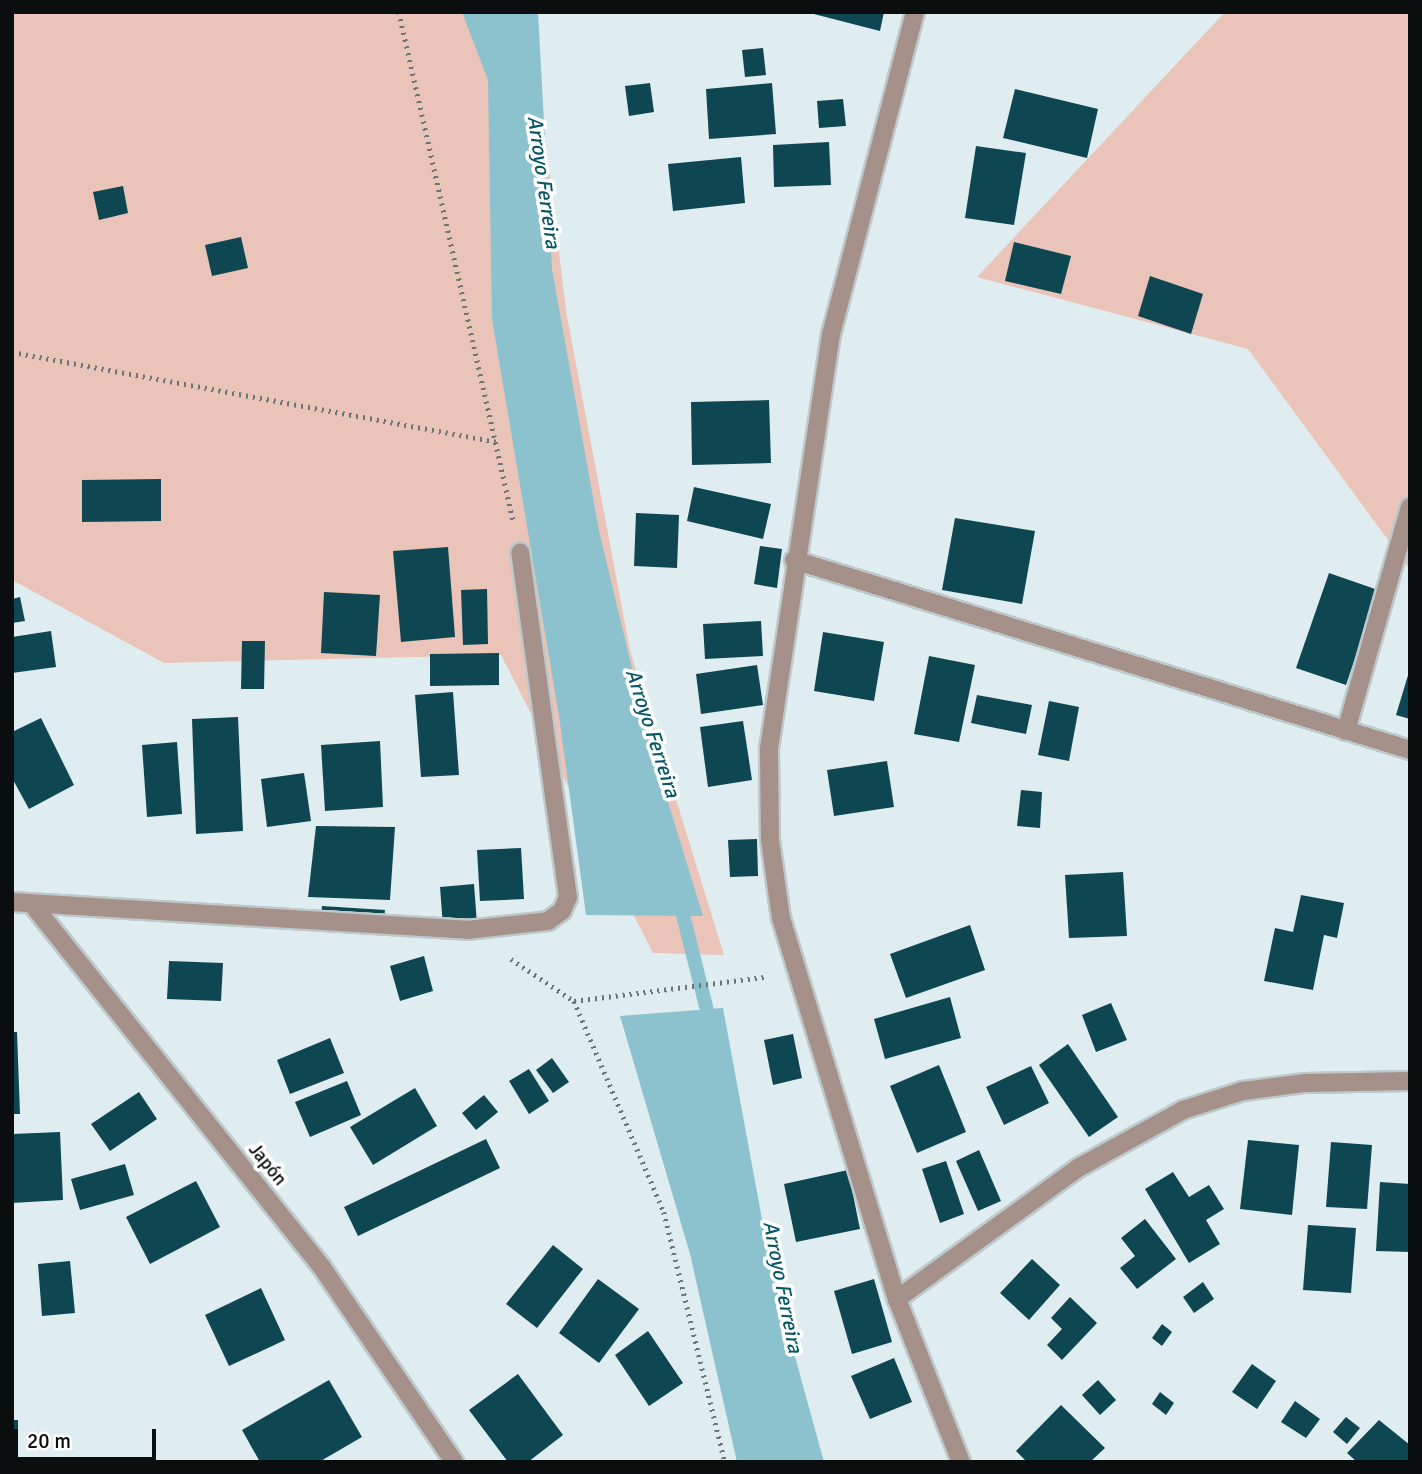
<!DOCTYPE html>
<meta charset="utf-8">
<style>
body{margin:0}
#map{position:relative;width:1422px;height:1474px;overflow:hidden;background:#e0edf0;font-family:Signika,sans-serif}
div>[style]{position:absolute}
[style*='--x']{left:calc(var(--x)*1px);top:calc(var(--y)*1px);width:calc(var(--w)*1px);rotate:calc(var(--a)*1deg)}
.green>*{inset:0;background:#eac4b8}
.water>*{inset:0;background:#8cc2ce}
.stream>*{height:14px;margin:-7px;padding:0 7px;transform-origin:7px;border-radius:7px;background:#8cc2ce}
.building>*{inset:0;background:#0e4751}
.path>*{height:4.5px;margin-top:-2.25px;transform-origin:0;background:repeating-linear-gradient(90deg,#6d7577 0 2px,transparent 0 7px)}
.roads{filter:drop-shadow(2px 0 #bec9cc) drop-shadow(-2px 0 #bec9cc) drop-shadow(0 2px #bec9cc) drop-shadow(0 -2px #bec9cc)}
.minor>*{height:18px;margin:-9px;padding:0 9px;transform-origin:9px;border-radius:9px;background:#a5918a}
span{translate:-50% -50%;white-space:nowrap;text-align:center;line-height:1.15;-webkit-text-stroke:7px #fff;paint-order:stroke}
.street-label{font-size:19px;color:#0a0e0f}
.water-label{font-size:21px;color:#075663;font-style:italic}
.frame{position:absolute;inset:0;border:14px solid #0a0e0f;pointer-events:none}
.scale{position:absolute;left:14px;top:1429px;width:142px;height:32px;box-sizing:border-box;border:4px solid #0a0e0f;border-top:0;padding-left:9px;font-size:21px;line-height:24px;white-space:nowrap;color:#0a0e0f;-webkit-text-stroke:5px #fff;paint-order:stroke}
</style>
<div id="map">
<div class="green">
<i style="clip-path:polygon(12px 12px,530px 12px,566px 311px,630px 650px,724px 955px,653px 953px,501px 655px,164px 663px,12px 580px)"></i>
<i style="clip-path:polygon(1225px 12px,1410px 12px,1410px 570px,1248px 349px,977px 277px)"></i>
</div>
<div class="water">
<i style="clip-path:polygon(462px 12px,538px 12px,552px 269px,599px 531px,650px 743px,703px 916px,586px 915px,559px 716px,492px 319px,488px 80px)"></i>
<i style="clip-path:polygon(723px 1008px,772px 1273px,824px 1462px,737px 1462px,690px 1254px,620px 1016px)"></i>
</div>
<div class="stream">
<i style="--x:679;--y:899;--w:131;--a:75.9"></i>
</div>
<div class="building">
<i style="clip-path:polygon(806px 12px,884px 12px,880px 31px)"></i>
<i style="clip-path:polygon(763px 48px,766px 75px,745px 77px,742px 50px)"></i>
<i style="clip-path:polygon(650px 83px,654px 112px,629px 116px,625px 86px)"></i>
<i style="clip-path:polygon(772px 83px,776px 134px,709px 139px,706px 89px)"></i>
<i style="clip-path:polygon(1015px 89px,1098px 109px,1087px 158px,1003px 138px)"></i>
<i style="clip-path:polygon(843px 99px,846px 126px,819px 128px,817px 101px)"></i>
<i style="clip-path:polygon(829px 142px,831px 185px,774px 187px,773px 145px)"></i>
<i style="clip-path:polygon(976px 146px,1026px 153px,1014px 225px,965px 218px)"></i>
<i style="clip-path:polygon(741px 157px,745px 203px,673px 211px,668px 164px)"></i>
<i style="clip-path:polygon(123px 186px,128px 213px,99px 220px,93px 192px)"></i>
<i style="clip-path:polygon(241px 237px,248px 268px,212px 276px,205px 245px)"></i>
<i style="clip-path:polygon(1014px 242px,1071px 256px,1061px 294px,1005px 281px)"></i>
<i style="clip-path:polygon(1150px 276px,1203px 294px,1191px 334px,1138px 316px)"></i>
<i style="clip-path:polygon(769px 400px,771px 463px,692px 465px,691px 402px)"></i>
<i style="clip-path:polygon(161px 479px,161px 521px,82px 522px,82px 480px)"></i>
<i style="clip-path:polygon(694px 487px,771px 504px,763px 539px,687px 521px)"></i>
<i style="clip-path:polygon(636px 513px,679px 515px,677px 568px,634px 566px)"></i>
<i style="clip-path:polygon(955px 518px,1035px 531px,1022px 604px,942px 590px)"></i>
<i style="clip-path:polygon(760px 546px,782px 549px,777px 588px,754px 584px)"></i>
<i style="clip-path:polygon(448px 547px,455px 637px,401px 642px,393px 551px)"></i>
<i style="clip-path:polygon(1329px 573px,1378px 590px,1346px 685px,1296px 668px)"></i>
<i style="clip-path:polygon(487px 589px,488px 644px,463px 645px,461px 590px)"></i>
<i style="clip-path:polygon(324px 592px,380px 595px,376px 656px,321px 653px)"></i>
<i style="clip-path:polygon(20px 597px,25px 621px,12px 623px,12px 599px)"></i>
<i style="clip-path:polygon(761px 621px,763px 656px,705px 659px,703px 624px)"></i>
<i style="clip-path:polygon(51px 631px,56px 667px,12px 673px,12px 637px)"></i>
<i style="clip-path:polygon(823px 632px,884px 642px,874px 701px,814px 691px)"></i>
<i style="clip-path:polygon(242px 641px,265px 641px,264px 689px,241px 689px)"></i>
<i style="clip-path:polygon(499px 653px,499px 685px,430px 686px,430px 654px)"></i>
<i style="clip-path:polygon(929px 656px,975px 665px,959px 742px,914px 734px)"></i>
<i style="clip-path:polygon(757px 665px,763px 705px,701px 714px,696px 674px)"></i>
<i style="clip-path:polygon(1409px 672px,1410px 672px,1410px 719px,1396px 715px)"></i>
<i style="clip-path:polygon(453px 692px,459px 775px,421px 777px,415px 695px)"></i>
<i style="clip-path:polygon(977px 695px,1032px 705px,1026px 734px,971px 723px)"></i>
<i style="clip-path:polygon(1049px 701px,1079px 707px,1069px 761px,1038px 755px)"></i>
<i style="clip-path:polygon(238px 717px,243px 831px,196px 834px,192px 719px)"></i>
<i style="clip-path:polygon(41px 718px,74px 785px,29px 809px,12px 778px,12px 732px)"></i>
<i style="clip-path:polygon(743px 721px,752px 780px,708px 787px,700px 727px)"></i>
<i style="clip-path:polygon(380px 741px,383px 807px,325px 811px,321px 745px)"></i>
<i style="clip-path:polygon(177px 742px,182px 814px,147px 817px,142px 745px)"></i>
<i style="clip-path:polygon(887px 761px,894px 807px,834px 816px,827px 770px)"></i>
<i style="clip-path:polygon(304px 773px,311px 821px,267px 827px,261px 779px)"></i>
<i style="clip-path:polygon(1021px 790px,1042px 792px,1040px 828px,1017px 826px)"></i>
<i style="clip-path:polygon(316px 826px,395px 827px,390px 900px,308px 897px)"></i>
<i style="clip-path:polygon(757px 839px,758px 876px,730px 877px,728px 840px)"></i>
<i style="clip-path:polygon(521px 848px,524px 899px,480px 901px,477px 850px)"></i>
<i style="clip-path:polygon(1123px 872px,1127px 936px,1069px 938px,1065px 875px)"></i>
<i style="clip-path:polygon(474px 884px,477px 924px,443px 926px,440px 887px)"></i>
<i style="clip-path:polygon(1301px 895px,1344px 903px,1337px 938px,1324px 935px,1313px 990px,1264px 981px,1275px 928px,1293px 932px)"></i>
<i style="clip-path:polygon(322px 906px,385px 910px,384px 919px,321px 914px)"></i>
<i style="clip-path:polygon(970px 925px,985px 970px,906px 998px,890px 954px)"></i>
<i style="clip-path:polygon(424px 956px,433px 991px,400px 1001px,390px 966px)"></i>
<i style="clip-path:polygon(169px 961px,223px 963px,221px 1001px,167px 999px)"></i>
<i style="clip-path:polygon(950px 997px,961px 1038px,885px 1059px,874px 1019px)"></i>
<i style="clip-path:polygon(1111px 1003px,1127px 1040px,1096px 1052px,1082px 1015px)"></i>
<i style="clip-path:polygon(12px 1032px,17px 1032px,20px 1114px,12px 1114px)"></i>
<i style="clip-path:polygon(793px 1034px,802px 1078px,773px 1085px,764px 1040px)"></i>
<i style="clip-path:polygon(330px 1038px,344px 1073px,290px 1094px,277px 1060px)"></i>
<i style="clip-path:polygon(1068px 1044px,1118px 1117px,1089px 1137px,1039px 1065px)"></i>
<i style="clip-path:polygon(552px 1058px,569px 1082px,553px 1093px,536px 1070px)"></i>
<i style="clip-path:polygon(939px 1065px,966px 1132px,917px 1153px,890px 1086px)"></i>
<i style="clip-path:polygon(1031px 1066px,1049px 1103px,1004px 1125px,986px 1087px)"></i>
<i style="clip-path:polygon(529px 1069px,549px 1101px,529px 1114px,509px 1081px)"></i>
<i style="clip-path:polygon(347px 1081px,361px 1115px,310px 1137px,295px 1102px)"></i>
<i style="clip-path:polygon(415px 1088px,437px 1126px,373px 1165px,350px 1127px)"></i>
<i style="clip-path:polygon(139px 1092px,157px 1119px,110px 1151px,91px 1124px)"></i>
<i style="clip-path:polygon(484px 1095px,498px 1112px,476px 1130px,462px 1113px)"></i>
<i style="clip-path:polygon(60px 1132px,63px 1200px,12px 1203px,12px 1134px)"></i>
<i style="clip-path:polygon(486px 1139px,500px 1168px,358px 1236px,344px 1207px)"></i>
<i style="clip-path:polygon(1248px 1140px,1299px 1145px,1292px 1215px,1240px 1209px)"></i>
<i style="clip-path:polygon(1331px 1142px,1372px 1145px,1367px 1209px,1326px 1207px)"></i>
<i style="clip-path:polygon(979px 1150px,1001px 1201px,978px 1211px,956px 1161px)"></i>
<i style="clip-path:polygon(946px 1161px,964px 1214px,940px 1223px,922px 1169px)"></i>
<i style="clip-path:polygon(125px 1164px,134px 1195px,80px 1210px,71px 1179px)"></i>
<i style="clip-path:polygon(848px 1170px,860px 1229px,796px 1242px,784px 1184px)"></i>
<i style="clip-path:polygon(1173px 1172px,1189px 1197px,1209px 1185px,1224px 1209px,1206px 1220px,1220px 1244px,1189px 1263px,1145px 1189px)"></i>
<i style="clip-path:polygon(196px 1181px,220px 1227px,150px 1264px,126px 1217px)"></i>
<i style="clip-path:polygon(1380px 1182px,1410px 1184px,1410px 1252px,1376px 1251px)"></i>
<i style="clip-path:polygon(1145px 1219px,1176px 1259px,1137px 1289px,1120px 1268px,1135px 1256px,1121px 1238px)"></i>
<i style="clip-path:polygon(1308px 1225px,1356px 1228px,1351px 1293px,1303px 1290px)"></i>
<i style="clip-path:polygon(553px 1245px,583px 1269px,537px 1328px,506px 1304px)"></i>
<i style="clip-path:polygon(1032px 1259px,1060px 1285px,1029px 1320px,1000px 1293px)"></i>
<i style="clip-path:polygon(70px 1261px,75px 1313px,42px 1316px,38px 1264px)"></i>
<i style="clip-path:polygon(598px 1279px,639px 1309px,599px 1363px,559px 1333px)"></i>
<i style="clip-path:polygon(874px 1279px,892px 1342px,852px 1354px,834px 1291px)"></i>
<i style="clip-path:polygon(1203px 1282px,1214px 1299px,1194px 1313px,1183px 1297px)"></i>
<i style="clip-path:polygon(261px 1288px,285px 1340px,229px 1366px,205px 1315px)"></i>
<i style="clip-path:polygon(1070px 1297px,1097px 1323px,1062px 1360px,1047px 1345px,1062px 1329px,1051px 1318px)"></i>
<i style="clip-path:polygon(1162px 1324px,1172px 1332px,1162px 1346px,1152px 1338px)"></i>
<i style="clip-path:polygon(648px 1331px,683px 1383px,649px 1406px,615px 1355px)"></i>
<i style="clip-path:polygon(894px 1358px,912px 1402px,870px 1419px,851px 1376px)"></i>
<i style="clip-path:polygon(1252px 1364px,1276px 1381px,1257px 1409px,1232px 1392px)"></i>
<i style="clip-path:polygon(518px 1374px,563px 1435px,528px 1462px,508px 1462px,469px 1410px)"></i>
<i style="clip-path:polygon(329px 1380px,362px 1437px,319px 1462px,260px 1462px,242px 1430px)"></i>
<i style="clip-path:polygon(1098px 1380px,1116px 1400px,1100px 1415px,1082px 1395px)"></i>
<i style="clip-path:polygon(1160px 1392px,1174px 1403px,1166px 1415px,1152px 1404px)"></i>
<i style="clip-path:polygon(1295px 1401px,1320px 1419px,1306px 1438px,1281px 1422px)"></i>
<i style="clip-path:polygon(1061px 1405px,1105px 1448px,1090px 1462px,1027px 1462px,1016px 1451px)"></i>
<i style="clip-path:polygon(1346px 1417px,1360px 1428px,1347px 1444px,1333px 1432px)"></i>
<i style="clip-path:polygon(12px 1420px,18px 1420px,18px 1462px,12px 1462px)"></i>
<i style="clip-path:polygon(1379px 1420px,1410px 1445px,1410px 1462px,1357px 1462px,1347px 1453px)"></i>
</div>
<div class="path">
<i style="--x:399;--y:12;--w:521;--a:77.35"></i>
<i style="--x:12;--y:352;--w:492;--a:10.5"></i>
<i style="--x:511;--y:959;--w:76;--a:33.7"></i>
<i style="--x:574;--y:1001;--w:229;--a:66.9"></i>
<i style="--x:664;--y:1212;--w:257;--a:76.3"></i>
<i style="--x:574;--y:1001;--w:193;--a:-7.2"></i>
</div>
<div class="roads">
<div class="minor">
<i style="--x:915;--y:12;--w:333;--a:104.6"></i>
<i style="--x:831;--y:334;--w:421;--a:98.5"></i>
<i style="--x:769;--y:750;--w:90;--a:89.4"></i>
<i style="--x:770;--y:840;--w:79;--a:82"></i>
<i style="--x:781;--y:918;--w:398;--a:73.1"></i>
<i style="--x:897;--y:1299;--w:175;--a:68.6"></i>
<i style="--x:794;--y:560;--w:645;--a:17.14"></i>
<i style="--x:1346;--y:731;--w:233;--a:-74.1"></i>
<i style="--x:12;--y:902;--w:456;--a:3.5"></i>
<i style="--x:467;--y:930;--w:81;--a:-6.3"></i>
<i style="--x:548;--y:921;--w:17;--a:-36"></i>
<i style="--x:562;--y:911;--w:15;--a:-67"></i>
<i style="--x:568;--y:897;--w:348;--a:-97.9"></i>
<i style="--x:32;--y:904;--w:463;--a:51.4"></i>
<i style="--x:321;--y:1266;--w:237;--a:55.8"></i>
<i style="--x:897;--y:1299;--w:223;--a:-35.9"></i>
<i style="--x:1078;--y:1168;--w:120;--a:-28.9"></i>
<i style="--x:1183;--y:1110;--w:63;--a:-17.6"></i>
<i style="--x:1243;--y:1091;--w:63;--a:-7.4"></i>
<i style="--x:1305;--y:1083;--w:105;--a:-1.1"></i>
</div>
</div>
<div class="street-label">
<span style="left:267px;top:1165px;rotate:51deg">Japón</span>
</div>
<div class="water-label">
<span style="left:544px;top:182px;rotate:82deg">Arroyo Ferreira</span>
<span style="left:653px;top:733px;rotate:72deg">Arroyo Ferreira</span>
<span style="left:783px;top:1287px;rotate:79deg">Arroyo Ferreira</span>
</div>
<div class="frame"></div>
<div class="scale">20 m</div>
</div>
